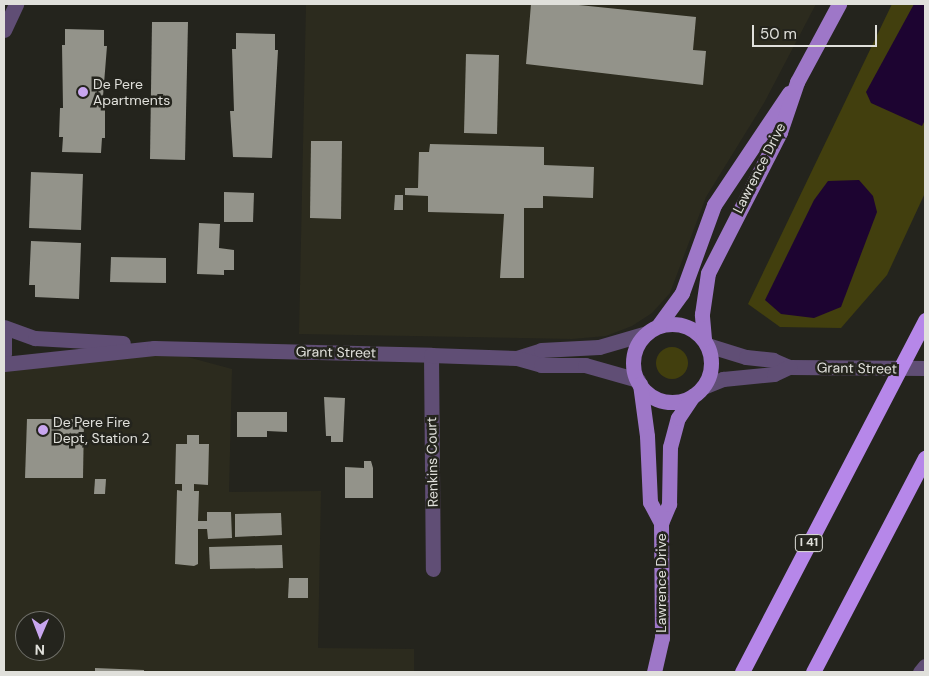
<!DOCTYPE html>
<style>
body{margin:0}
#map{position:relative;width:929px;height:676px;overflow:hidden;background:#24241d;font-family:"DM Sans",sans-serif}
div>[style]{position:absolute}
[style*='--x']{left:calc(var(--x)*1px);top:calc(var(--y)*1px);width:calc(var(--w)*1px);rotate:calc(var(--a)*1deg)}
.built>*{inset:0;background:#2c2b1e}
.green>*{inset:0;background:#423f0e}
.round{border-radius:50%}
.water>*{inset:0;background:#1d0431}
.building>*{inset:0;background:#93938a}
.minor>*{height:15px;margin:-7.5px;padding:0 7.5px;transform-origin:7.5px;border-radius:7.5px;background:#604e75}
.major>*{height:15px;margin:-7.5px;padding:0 7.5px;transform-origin:7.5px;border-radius:7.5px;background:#9e77c8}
.major>.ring{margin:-7.5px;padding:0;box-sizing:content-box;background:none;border:15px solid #9e77c8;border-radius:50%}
.highway>*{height:15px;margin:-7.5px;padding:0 7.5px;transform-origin:7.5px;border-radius:7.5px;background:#b687e9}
.dots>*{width:14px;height:14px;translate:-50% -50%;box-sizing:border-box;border:2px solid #24241d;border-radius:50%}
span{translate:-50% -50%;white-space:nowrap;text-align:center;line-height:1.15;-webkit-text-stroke:5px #24241d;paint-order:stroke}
.shield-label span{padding:1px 4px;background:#24241d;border:1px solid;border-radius:4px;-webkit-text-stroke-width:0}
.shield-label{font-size:12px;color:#e0e0db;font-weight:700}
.poi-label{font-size:14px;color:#e0e0db}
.left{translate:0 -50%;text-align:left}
.street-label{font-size:14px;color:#e0e0db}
.frame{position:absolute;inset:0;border:5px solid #e0e0db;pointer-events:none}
.north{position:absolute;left:15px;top:611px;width:50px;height:50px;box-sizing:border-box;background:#24241d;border:1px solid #6f6f69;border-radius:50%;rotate:181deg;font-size:14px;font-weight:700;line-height:20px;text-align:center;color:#e0e0db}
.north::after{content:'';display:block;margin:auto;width:18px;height:22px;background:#c8a6ef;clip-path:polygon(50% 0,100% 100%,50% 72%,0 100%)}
.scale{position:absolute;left:752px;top:25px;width:125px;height:22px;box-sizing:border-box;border:2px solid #e0e0db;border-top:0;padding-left:6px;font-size:15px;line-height:18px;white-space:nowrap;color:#e0e0db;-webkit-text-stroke:4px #24241d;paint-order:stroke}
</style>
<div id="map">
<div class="built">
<i style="clip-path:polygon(306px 4px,816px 4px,764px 103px,706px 197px,670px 293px,652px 313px,632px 326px,606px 336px,572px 339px,299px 334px)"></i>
<i style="clip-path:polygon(evenodd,154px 348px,232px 369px,229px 492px,321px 491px,318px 648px,414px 649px,414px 672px,4px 672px,4px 368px,154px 348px,25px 621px,55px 621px,55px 651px,25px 651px,25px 621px)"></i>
</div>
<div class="green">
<i style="clip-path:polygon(892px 4px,925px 4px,925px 193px,887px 275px,841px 328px,780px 327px,748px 304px)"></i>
<i class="round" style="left:656px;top:347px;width:32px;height:32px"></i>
</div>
<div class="water">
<i style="clip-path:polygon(914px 4px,925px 4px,925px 120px,922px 126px,871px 103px,866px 92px)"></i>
<i style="clip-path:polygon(859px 180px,873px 196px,877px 212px,841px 307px,814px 318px,781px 314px,765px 300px,814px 200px,828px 181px)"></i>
</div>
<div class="building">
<i style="clip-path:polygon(531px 4px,569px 4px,696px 17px,693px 50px,706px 51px,703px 85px,526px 64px)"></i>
<i style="clip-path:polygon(152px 22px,188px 22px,185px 160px,150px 159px)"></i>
<i style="clip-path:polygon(65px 29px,104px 30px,104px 46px,107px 46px,102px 109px,105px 109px,105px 138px,102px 138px,101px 153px,62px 152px,63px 137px,59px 137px,60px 108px,63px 108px,62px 45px,65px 45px)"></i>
<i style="clip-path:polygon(236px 33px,275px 34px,275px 50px,278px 50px,272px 158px,233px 157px,230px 111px,234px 111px,232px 49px,236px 49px)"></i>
<i style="clip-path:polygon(466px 54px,499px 55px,497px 134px,464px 133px)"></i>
<i style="clip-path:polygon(311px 141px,342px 141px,341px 219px,310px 218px)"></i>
<i style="clip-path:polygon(430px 144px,544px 147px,544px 165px,594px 167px,593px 198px,543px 196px,543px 208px,524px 208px,524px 278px,500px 278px,504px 214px,428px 212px,428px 196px,405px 195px,405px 188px,418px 188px,419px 152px,429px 152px)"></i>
<i style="clip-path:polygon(31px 172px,83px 174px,81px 230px,29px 228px)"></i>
<i style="clip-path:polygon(224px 192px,254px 193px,253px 222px,224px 222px)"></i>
<i style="clip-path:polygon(395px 195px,403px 195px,403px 210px,394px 210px)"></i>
<i style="clip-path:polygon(199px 223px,220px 224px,219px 248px,234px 250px,234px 270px,224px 270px,224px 275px,197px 274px)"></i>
<i style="clip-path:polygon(31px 241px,81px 243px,79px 299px,35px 297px,35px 285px,29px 285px)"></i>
<i style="clip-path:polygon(111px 257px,166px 258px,166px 283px,110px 282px)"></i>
<i style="clip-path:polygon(324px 397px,345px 398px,343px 442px,331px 442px,331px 436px,326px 436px)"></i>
<i style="clip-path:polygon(237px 412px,287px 412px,287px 432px,267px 431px,267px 437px,237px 437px)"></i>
<i style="clip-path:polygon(27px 419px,84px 419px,83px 478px,25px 478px)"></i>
<i style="clip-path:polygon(187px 435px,199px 435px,199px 444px,209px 444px,208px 485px,194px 484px,194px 491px,199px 491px,198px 521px,207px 521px,207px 512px,231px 512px,232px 538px,208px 539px,207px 529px,198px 529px,198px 564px,194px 566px,175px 564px,177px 490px,182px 491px,182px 484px,175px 484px,176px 444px,187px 444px)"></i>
<i style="clip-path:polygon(364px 461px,371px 461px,373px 468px,373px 498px,345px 498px,345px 467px,364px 468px)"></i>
<i style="clip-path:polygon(95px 479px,106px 479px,105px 494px,94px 494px)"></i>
<i style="clip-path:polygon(281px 513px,282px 535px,235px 537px,235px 514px)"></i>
<i style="clip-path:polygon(282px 545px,283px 568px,210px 569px,209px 547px)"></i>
<i style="clip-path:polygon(289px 578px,308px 578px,308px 598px,288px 598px)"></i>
<i style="clip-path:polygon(95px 668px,144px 670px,144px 672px,95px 672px)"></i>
</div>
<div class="minor">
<i style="--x:4;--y:30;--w:29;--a:-65"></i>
<i style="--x:4;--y:327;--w:33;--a:20"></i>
<i style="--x:35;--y:338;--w:88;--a:3.3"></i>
<i style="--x:4;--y:335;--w:19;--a:90"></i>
<i style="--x:707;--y:345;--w:41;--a:17.1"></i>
<i style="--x:746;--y:357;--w:27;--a:6"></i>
<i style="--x:773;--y:360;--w:17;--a:24"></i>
<i style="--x:789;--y:367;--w:136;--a:0.4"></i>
<i style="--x:431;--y:355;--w:214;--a:89.5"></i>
<i style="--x:517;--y:358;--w:25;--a:-18"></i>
<i style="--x:541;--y:350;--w:58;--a:-3"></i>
<i style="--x:599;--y:347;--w:50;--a:-16.3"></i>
<i style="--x:4;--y:364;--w:151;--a:-6.1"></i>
<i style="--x:154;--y:348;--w:277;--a:1.4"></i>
<i style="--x:431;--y:355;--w:86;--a:2"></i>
<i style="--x:517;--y:358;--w:25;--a:16"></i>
<i style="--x:541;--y:365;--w:44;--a:0"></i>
<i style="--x:585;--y:365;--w:55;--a:15.8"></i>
<i style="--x:703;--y:387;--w:22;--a:-22"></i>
<i style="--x:723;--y:379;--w:51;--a:-5.6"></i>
<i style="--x:774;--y:374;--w:17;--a:-25"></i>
<i style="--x:920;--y:672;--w:8;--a:-50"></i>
</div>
<div class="major">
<i class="ring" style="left:633px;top:324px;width:63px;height:63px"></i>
<i style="--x:658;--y:326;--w:41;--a:-54"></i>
<i style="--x:682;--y:293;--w:94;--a:-70"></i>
<i style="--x:714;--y:205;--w:135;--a:-56.2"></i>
<i style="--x:704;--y:339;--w:25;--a:-95"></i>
<i style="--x:702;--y:314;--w:41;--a:-81.7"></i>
<i style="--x:708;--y:273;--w:158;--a:-62.9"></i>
<i style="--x:780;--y:132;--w:53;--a:-71.2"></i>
<i style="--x:797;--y:82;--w:89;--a:-61.7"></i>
<i style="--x:640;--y:384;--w:52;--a:82.3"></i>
<i style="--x:647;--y:436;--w:66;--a:87.4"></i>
<i style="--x:650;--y:502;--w:24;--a:62"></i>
<i style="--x:654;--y:672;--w:35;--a:-77"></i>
<i style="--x:662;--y:638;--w:115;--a:-90.5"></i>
<i style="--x:661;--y:523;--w:21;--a:-67"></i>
<i style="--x:669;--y:504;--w:57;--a:-89"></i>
<i style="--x:670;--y:447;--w:30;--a:-75"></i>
<i style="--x:678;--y:418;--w:27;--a:-56"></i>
</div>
<div class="highway">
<i style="--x:742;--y:672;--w:397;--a:-62.5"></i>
<i style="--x:813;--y:672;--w:242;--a:-62.4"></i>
</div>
<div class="dots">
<i style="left:83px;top:92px;background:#c8a6ef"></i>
<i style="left:43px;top:430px;background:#c8a6ef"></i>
</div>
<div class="shield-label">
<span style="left:809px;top:543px">I 41</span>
</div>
<div class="poi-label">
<span class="left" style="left:93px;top:92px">De Pere<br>Apartments</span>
<span class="left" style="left:53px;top:430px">De Pere Fire<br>Dept, Station 2</span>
</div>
<div class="street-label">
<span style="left:759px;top:168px;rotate:-63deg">Lawrence Drive</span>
<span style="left:336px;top:352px;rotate:1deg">Grant Street</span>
<span style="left:857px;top:368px;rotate:1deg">Grant Street</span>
<span style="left:432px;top:462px;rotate:-91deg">Renkins Court</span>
<span style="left:661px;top:583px;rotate:-90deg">Lawrence Drive</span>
</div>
<div class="frame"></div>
<div class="north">N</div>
<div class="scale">50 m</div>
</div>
